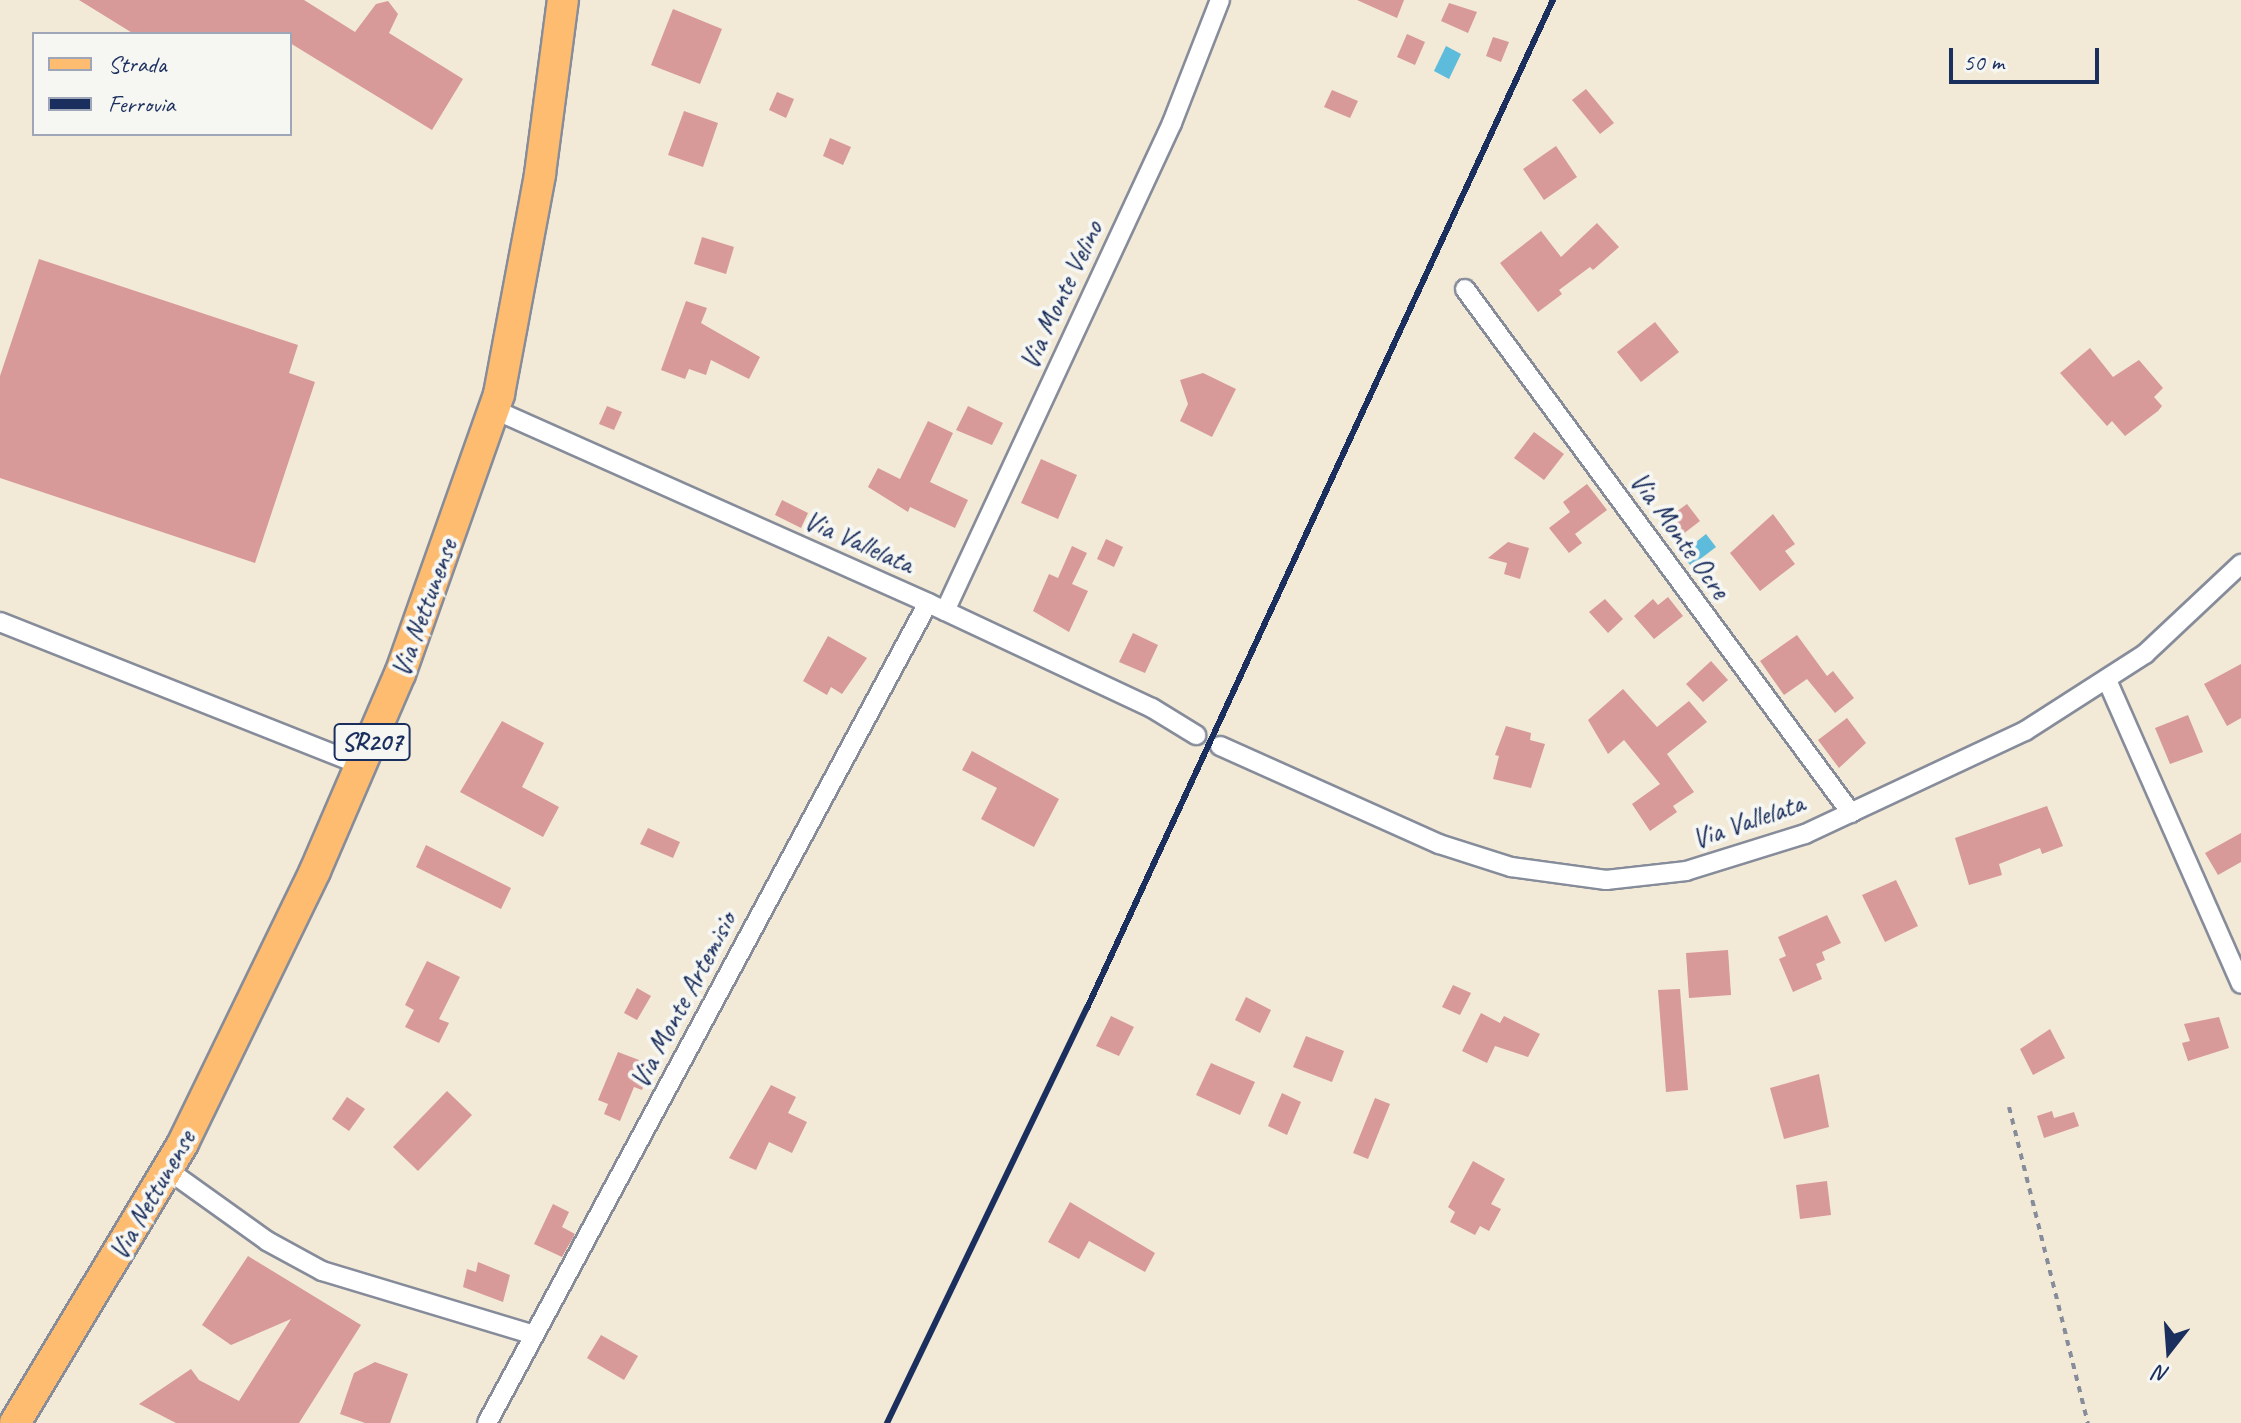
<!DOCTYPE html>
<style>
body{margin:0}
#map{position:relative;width:2241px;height:1423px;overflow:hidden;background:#f2e9d6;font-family:Caveat,sans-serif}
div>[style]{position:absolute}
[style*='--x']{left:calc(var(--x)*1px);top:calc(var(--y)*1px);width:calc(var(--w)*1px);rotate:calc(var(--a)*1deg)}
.water>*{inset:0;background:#5dbbdb}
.building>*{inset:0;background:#d79a98}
.path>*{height:4px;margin-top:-2px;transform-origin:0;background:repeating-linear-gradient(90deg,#868c9a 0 6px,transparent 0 12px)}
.roads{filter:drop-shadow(2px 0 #868c9a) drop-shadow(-2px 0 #868c9a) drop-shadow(0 2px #868c9a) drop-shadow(0 -2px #868c9a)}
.street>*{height:18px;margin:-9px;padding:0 9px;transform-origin:9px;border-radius:9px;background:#fff}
.primary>*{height:30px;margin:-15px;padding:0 15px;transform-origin:15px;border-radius:15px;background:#febc70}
.rail>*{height:6px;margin:-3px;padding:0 3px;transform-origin:3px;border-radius:3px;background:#1b2f5e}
span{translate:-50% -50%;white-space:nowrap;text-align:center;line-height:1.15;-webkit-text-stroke:8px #f6f6f2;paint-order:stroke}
.shield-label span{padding:2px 6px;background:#f6f6f2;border:2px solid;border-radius:6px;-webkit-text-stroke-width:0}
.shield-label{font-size:26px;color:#1b2f5e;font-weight:700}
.street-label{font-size:28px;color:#1b2f5e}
.legend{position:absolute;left:32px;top:32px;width:260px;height:104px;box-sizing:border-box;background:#f6f6f2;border:2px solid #9ea6b7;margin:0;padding:10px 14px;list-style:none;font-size:24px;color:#1b2f5e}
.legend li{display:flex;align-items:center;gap:16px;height:40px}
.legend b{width:40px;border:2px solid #9ea6b7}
.north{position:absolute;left:2129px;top:1311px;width:80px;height:80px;-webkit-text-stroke:6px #f6f6f2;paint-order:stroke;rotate:197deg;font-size:22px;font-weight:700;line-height:32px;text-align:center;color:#1b2f5e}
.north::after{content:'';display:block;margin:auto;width:28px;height:36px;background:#1b2f5e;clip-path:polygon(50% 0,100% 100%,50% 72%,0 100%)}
.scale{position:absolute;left:1949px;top:48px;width:150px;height:36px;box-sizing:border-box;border:4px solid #1b2f5e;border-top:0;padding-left:10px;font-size:24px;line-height:28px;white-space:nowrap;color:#1b2f5e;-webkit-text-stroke:6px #f6f6f2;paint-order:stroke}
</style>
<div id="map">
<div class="water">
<i style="clip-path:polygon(1446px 46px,1461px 54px,1449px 79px,1434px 71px)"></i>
<i style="clip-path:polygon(1706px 534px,1716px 547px,1691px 566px,1681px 554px)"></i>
</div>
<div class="building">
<i style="clip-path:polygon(79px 0,304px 0,355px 32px,376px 4px,388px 1px,398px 14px,389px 33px,463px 79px,432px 130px,290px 43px,290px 34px,134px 34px)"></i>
<i style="clip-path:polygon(1357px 0,1404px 0,1397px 18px)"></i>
<i style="clip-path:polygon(1449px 3px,1477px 12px,1468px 33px,1441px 21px)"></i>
<i style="clip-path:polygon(673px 9px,722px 29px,700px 84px,651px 65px)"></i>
<i style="clip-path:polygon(1407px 34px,1425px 42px,1415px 65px,1397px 57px)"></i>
<i style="clip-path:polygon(1493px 37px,1509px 42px,1501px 62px,1486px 56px)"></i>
<i style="clip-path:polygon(1586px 89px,1614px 123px,1600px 134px,1572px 100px)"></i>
<i style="clip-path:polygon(1332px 90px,1358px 101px,1350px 118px,1324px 107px)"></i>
<i style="clip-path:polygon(777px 92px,794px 99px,786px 118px,769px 110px)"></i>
<i style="clip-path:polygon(684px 111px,718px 123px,703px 167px,668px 155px)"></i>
<i style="clip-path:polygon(830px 138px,851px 147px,843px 165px,823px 156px)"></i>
<i style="clip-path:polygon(1556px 146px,1577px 177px,1544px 200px,1523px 169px)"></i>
<i style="clip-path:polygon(1597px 223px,1619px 247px,1593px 270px,1590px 267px,1559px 290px,1562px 294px,1538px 312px,1500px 263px,1541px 231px,1561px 257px)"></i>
<i style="clip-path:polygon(702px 237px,734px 247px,726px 274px,694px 264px)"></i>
<i style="clip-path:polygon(39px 259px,298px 345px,289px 373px,315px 382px,255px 563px,0 478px,0 376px)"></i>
<i style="clip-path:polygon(686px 301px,707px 308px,701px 323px,760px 357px,749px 379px,711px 360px,706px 375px,689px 369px,685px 379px,661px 370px)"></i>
<i style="clip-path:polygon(1655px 322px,1679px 352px,1641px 382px,1617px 352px)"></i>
<i style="clip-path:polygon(2090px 348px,2113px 377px,2139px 360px,2163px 388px,2154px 397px,2162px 406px,2158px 411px,2125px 436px,2112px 421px,2107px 426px,2060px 373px)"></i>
<i style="clip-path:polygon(1203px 373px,1236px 389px,1212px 437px,1180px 421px,1188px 404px,1180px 380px)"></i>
<i style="clip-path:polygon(607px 406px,622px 412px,614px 430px,599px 424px)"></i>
<i style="clip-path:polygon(968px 406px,1003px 423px,992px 445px,956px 430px)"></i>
<i style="clip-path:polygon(928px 421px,953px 433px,930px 482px,968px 500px,955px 528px,910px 507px,908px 512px,868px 487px,878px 468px,900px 479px)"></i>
<i style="clip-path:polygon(1534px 432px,1564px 454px,1544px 480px,1514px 458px)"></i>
<i style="clip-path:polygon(1041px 459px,1077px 475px,1058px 519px,1021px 503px)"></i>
<i style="clip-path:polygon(1587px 484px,1607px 510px,1575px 534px,1582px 543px,1569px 553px,1549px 528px,1570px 512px,1563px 502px)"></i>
<i style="clip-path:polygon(782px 500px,808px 513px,801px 528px,775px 515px)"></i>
<i style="clip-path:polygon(1687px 504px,1700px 521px,1674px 541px,1661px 523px)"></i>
<i style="clip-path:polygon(1773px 514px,1795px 544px,1785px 551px,1795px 564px,1760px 591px,1730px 553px)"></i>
<i style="clip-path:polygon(1106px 539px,1123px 547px,1114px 567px,1097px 559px)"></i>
<i style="clip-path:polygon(1508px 542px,1529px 548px,1520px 579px,1504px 574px,1507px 563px,1488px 558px)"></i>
<i style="clip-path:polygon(1072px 546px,1087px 553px,1072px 584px,1088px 591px,1069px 632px,1033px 611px,1049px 574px,1058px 578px)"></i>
<i style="clip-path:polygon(1668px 597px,1683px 616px,1654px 639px,1634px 616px,1653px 599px,1658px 605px)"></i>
<i style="clip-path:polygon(1605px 599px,1623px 619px,1608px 633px,1589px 612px)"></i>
<i style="clip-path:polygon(1133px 633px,1158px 645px,1145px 673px,1119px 662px)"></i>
<i style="clip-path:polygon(1797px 635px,1827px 676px,1833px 671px,1854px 698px,1835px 713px,1807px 679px,1784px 695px,1760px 661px)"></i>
<i style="clip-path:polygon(828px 636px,867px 658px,842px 694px,831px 687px,827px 695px,803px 681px)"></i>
<i style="clip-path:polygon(1711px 661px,1728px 680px,1703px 702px,1686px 684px)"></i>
<i style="clip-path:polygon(2241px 664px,2241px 718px,2227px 726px,2204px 684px)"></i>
<i style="clip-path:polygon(1623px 689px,1657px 727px,1689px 701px,1707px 722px,1667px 754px,1694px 792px,1673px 806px,1677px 812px,1650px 831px,1632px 804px,1660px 784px,1624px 740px,1608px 754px,1588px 720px)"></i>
<i style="clip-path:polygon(2188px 715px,2203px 752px,2170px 764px,2155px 728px)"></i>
<i style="clip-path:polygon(1847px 718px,1866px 743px,1839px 768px,1818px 740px)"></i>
<i style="clip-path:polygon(502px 721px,544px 743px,522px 787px,559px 807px,543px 837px,460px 792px)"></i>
<i style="clip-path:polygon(1506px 726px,1531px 733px,1530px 740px,1545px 744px,1531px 788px,1493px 779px,1499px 756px,1495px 755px)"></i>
<i style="clip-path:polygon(972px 751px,1059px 799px,1034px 847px,981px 819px,997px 788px,962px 770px)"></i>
<i style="clip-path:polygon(2047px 806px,2063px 846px,2042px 854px,2040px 848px,1999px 864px,2002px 875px,1969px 885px,1955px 838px)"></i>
<i style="clip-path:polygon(648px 828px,680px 842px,673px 858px,640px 844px)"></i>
<i style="clip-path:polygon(2241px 833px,2241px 862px,2218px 875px,2205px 853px)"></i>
<i style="clip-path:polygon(426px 845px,511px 888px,501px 909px,416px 867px)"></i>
<i style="clip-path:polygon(1896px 880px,1918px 926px,1885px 942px,1862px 895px)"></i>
<i style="clip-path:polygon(1827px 915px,1841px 943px,1822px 952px,1825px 960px,1816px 964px,1822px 979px,1793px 992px,1779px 959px,1786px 956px,1778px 937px)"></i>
<i style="clip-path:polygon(1728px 950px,1731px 995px,1689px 998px,1686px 953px)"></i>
<i style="clip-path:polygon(427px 961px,460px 977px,439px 1019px,449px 1023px,439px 1043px,405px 1027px,414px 1010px,405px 1005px)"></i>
<i style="clip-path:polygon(1453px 985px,1471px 993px,1460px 1015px,1442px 1007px)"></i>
<i style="clip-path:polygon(637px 988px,651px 996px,637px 1020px,624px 1013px)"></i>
<i style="clip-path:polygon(1680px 989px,1688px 1090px,1666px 1092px,1658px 990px)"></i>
<i style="clip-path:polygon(1246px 997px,1271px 1010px,1260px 1033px,1235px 1020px)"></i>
<i style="clip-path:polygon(1481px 1013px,1500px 1023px,1504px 1016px,1540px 1034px,1528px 1057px,1495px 1046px,1487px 1063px,1462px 1051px)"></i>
<i style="clip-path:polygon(1111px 1016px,1134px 1027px,1119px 1056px,1096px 1046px)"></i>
<i style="clip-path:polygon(2219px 1017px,2229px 1048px,2188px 1061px,2182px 1043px,2190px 1041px,2184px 1024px)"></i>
<i style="clip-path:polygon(2050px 1029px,2065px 1058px,2033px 1075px,2020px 1049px)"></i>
<i style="clip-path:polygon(1306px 1036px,1344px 1051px,1332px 1082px,1293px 1067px)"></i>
<i style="clip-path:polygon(618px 1052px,652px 1065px,642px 1090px,634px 1087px,620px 1121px,604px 1114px,608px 1104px,598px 1100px)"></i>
<i style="clip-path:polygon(1211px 1063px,1255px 1082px,1240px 1115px,1196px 1095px)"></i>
<i style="clip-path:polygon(1819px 1074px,1829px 1127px,1784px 1139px,1770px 1088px)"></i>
<i style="clip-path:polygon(771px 1085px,796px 1097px,788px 1113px,807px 1122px,792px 1153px,769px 1142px,756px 1170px,729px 1158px)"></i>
<i style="clip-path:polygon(447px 1091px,472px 1115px,418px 1171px,393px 1147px)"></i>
<i style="clip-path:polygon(1282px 1093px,1301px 1102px,1287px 1135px,1268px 1126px)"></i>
<i style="clip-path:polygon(347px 1097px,365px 1109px,349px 1131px,332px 1119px)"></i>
<i style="clip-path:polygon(1375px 1098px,1390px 1104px,1368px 1159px,1353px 1153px)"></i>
<i style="clip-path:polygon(2052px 1111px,2054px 1118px,2074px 1112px,2079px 1126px,2044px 1138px,2037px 1116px)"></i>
<i style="clip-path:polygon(1473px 1161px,1505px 1179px,1491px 1204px,1501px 1209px,1489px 1231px,1480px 1226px,1475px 1235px,1450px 1222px,1455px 1212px,1448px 1207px)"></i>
<i style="clip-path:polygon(1827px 1181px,1831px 1215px,1800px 1219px,1796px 1185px)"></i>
<i style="clip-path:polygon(1070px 1202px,1155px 1253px,1145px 1272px,1089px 1241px,1079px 1259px,1048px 1242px)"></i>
<i style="clip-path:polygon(553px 1204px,569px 1212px,562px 1227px,575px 1234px,562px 1257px,534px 1244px)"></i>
<i style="clip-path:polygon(248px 1256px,361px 1325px,299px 1423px,176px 1423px,139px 1404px,191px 1369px,199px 1380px,239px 1401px,291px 1319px,231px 1345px,202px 1325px)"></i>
<i style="clip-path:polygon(478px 1262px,510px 1275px,503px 1302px,463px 1287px,467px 1269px,476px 1272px)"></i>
<i style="clip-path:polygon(601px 1335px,638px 1356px,624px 1380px,587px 1358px)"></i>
<i style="clip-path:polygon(375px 1362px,408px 1374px,390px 1423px,365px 1423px,340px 1414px,354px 1373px)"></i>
</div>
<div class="path">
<i style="--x:2009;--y:1107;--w:326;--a:76"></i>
</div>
<div class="roads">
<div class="street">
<i style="--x:1465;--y:289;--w:651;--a:53.62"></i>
<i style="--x:495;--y:410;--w:474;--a:24"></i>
<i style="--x:928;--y:603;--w:247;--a:25.1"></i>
<i style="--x:1152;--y:708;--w:52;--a:31.5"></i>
<i style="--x:945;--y:611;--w:538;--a:-65.05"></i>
<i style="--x:1172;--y:123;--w:132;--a:-68.7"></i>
<i style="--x:0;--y:622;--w:389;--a:21.6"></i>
<i style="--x:2107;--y:680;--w:332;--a:66.2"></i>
<i style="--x:1220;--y:746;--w:240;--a:24.1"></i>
<i style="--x:1439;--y:844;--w:76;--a:17.7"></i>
<i style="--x:1511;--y:867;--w:96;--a:7.8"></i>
<i style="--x:1606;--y:880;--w:81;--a:-6.4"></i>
<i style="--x:1686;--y:871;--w:125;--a:-17.3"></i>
<i style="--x:1805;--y:834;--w:243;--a:-25.1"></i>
<i style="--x:2025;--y:731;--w:143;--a:-32.7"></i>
<i style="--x:2145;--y:654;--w:132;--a:-43.2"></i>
<i style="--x:168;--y:1170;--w:122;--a:35.6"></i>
<i style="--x:267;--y:1241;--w:63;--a:28.6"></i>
<i style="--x:322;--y:1271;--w:221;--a:16.8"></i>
<i style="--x:487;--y:1423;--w:931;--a:-61.73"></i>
</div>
<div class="primary">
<i style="--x:15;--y:1423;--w:327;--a:-59"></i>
<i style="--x:183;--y:1143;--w:302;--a:-64.1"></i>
<i style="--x:315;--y:871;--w:215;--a:-66.7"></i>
<i style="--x:400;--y:674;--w:297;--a:-70.5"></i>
<i style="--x:499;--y:394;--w:224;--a:-79.4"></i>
<i style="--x:540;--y:174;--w:176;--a:-82.5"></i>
</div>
</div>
<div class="rail">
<i style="--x:887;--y:1423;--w:461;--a:-64.3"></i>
<i style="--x:1087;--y:1008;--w:1111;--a:-65.19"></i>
</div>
<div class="shield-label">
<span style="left:372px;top:742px">SR207</span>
</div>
<div class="street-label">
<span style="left:1061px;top:295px;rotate:-65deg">Via Monte Velino</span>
<span style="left:1680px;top:535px;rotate:54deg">Via Monte Ocre</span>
<span style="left:859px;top:542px;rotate:24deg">Via Vallelata</span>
<span style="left:424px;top:608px;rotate:-70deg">Via Nettunense</span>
<span style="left:1748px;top:821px;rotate:-19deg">Via Vallelata</span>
<span style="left:683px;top:1000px;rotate:-62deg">Via Monte Artemisio</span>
<span style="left:152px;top:1195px;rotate:-60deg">Via Nettunense</span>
</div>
<ul class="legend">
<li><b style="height:10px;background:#febc70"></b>Strada</li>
<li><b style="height:10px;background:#1b2f5e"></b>Ferrovia</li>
</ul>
<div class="north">N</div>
<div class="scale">50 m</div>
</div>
